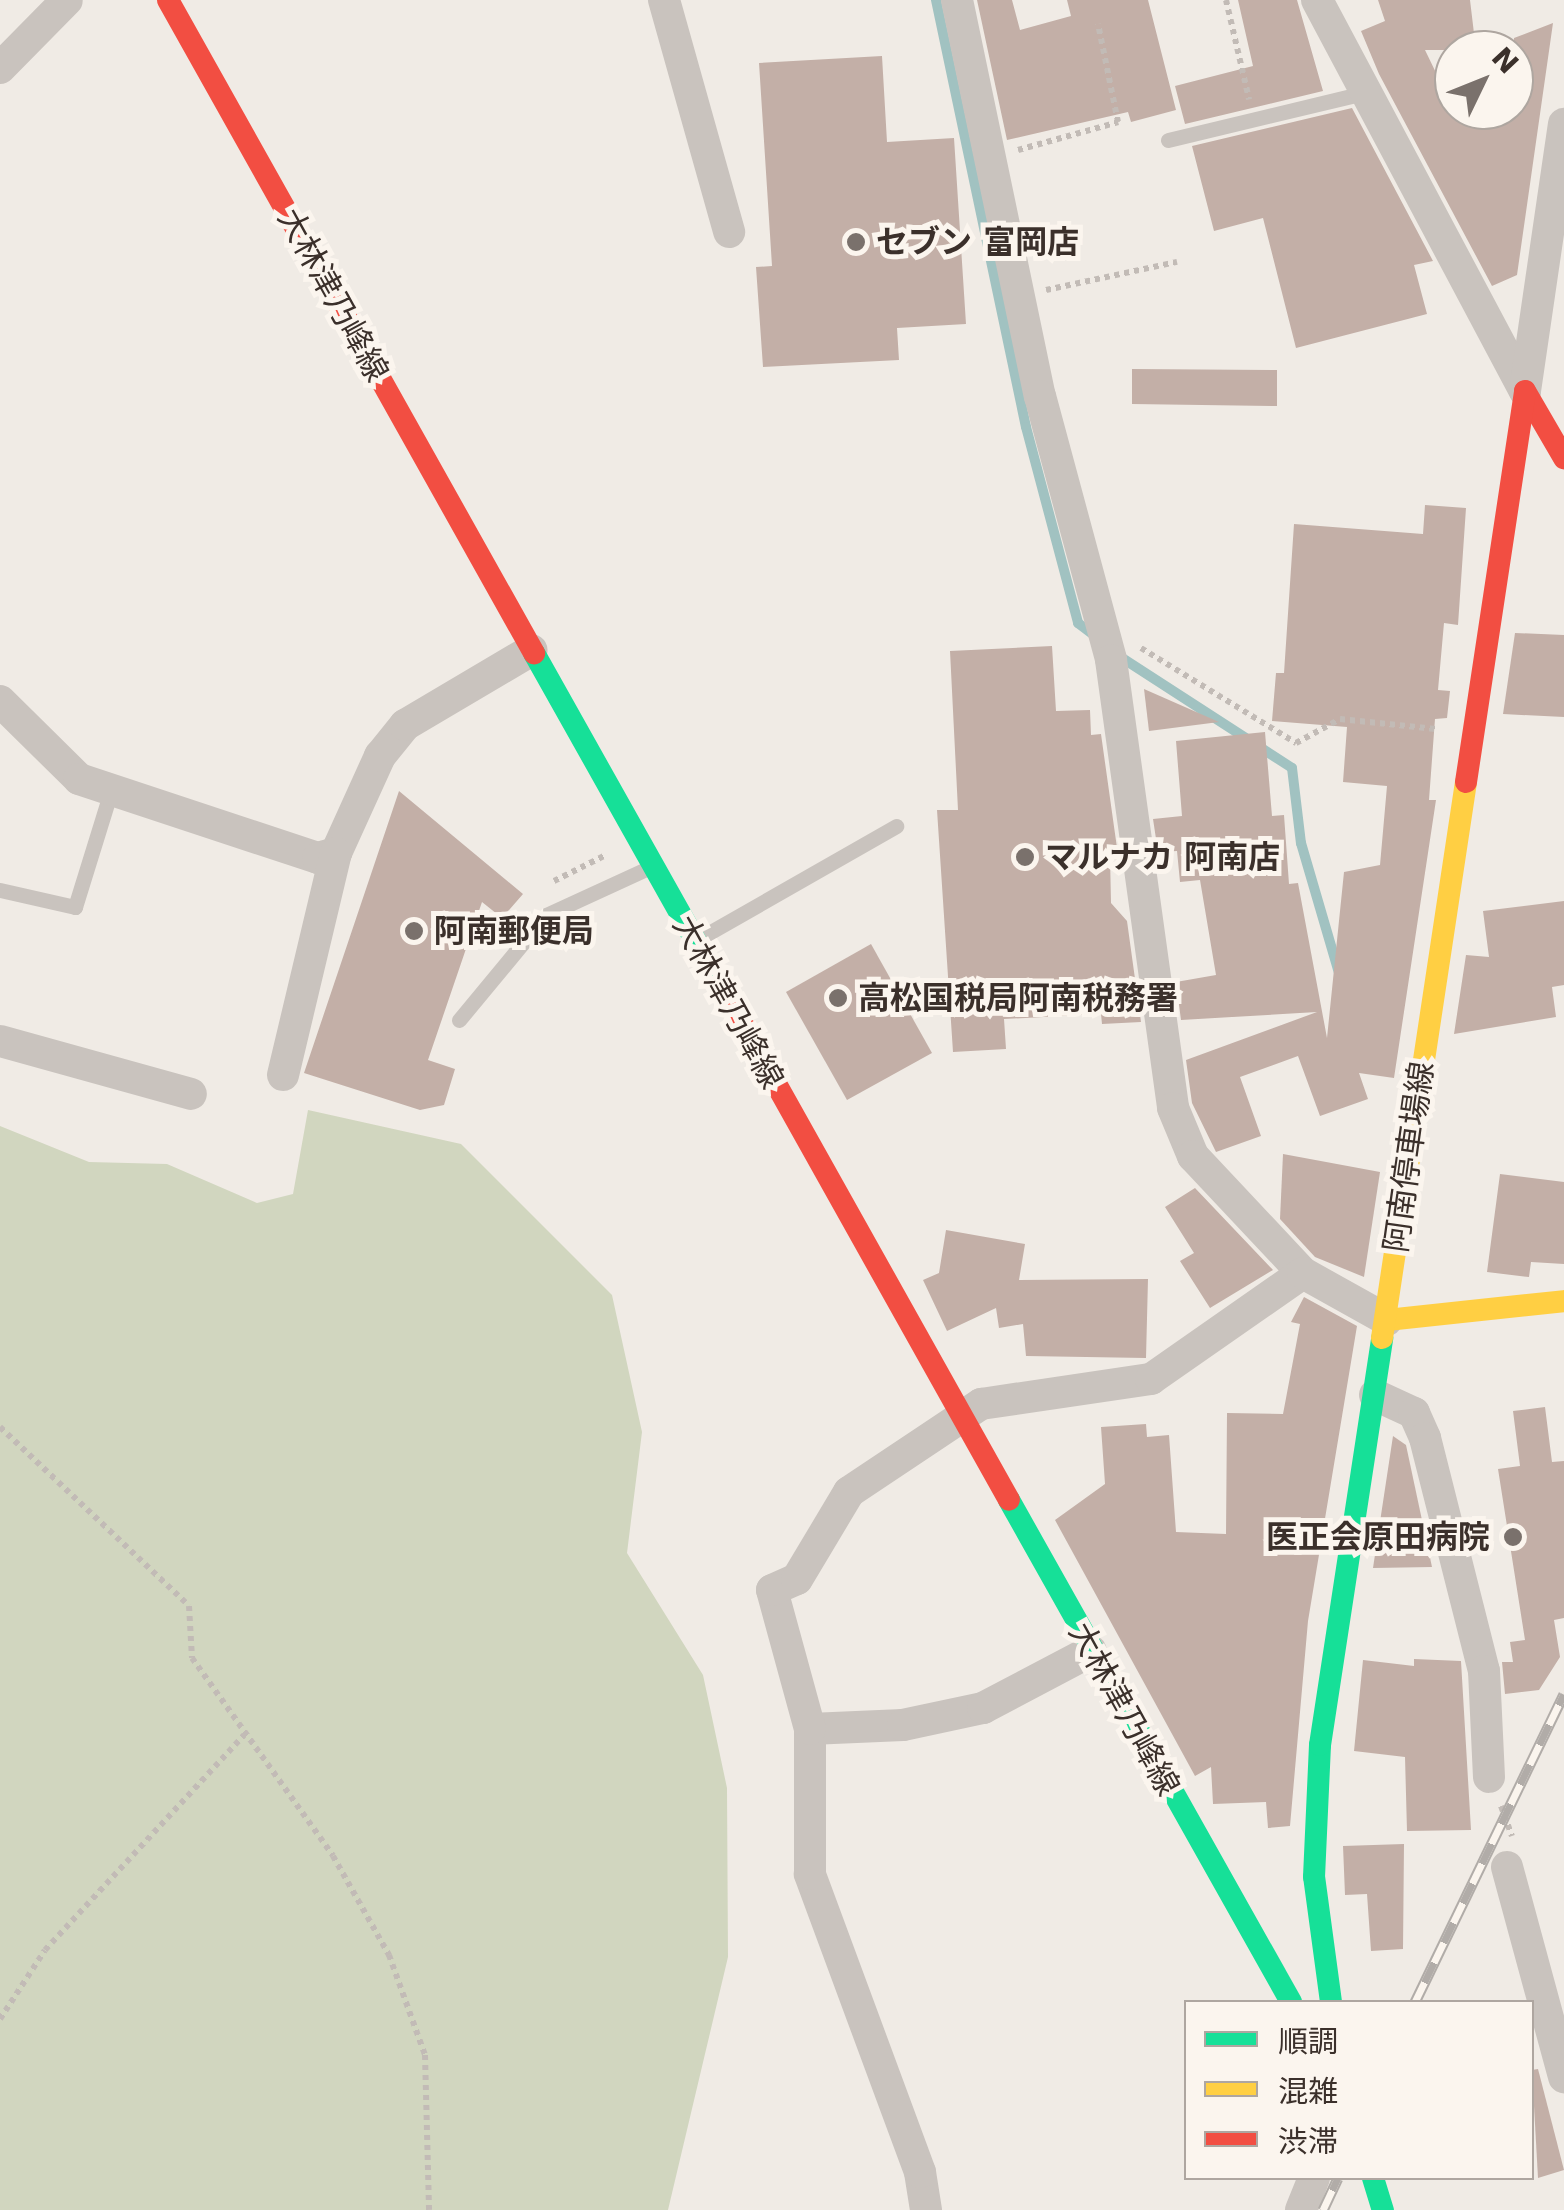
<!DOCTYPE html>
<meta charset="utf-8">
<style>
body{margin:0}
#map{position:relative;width:1564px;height:2210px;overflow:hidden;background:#f0ebe5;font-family:"DejaVu Sans","Noto Sans JP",sans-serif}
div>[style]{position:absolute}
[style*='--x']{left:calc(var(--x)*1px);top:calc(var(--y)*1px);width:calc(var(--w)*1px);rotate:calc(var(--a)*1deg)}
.green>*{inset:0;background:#d1d6bf}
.stream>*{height:10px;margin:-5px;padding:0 5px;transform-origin:5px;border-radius:5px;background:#a1c2c1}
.building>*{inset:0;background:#c3afa7}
.path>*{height:6px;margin-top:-3px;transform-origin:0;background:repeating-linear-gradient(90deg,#c2bbb6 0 5px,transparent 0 10px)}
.lane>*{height:15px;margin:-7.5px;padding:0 7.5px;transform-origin:7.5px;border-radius:7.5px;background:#c9c3be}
.street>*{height:32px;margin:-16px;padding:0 16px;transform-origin:16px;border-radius:16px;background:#c9c3be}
.fast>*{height:22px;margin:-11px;padding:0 11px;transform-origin:11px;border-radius:11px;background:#16e098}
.slow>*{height:22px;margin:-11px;padding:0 11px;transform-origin:11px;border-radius:11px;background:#ffcf43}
.jam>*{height:22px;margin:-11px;padding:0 11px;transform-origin:11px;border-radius:11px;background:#f24e42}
.rail>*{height:11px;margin-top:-5.5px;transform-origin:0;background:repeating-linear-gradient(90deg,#fbf5ee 0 22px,#b1aca8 0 44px);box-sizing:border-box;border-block:2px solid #b1aca8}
.dots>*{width:28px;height:28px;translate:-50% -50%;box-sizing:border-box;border:5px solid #fbf5ee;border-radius:50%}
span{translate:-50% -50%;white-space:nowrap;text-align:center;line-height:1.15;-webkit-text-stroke:10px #fbf5ee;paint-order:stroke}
.poi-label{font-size:32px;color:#3b302b;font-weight:700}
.left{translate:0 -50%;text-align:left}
.right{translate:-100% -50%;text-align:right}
.street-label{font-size:32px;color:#3b302b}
.legend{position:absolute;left:1184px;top:2000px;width:350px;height:180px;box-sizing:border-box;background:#fbf5ee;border:2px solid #aea6a0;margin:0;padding:12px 18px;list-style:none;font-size:30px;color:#3b302b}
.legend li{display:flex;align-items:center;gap:20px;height:50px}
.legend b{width:50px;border:2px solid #aea6a0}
.north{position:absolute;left:1434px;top:30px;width:100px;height:100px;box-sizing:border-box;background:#fbf5ee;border:2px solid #aea6a0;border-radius:50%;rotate:47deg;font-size:28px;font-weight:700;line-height:40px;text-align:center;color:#3b302b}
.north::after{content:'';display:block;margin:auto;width:35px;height:45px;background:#7a716c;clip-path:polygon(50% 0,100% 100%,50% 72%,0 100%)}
</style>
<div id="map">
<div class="green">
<i style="clip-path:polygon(308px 1110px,461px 1144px,612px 1295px,642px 1432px,627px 1553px,703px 1675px,727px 1788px,728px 1957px,668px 2210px,0 2210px,0 1126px,89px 1162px,167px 1164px,257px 1203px,293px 1194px)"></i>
</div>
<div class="stream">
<i style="--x:936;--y:0;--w:436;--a:78.1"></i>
<i style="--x:1026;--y:427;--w:203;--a:75.1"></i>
<i style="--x:1078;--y:623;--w:21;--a:37"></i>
<i style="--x:1119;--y:656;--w:206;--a:32.9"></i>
<i style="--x:1292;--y:768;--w:76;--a:83.2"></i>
<i style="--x:1301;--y:843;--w:135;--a:73.7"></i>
</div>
<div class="building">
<i style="clip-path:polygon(977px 0,1012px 0,1020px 30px,1071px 16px,1067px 0,1148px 0,1176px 110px,1131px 122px,1128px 112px,1007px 140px)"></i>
<i style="clip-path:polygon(1238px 0,1297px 0,1323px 91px,1185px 124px,1175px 86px,1253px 66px)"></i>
<i style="clip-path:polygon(1378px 0,1470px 0,1476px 50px,1425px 50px,1454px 110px,1514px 110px,1514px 38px,1553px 23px,1517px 275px,1492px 286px,1379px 74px,1361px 31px,1385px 21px)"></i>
<i style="clip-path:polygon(882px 56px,887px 142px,954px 138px,966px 324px,897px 328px,899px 360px,763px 367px,756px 267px,772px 266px,759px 63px)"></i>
<i style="clip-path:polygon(1352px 108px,1433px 261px,1414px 265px,1427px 314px,1296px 348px,1263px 218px,1214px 231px,1192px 146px)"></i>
<i style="clip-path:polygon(1132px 369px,1277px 370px,1277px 406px,1132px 404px)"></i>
<i style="clip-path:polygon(1425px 505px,1466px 508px,1458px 625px,1444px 623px,1438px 690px,1450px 691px,1447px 718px,1435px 719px,1429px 800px,1436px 800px,1394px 1078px,1359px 1073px,1368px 1099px,1320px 1116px,1298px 1056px,1240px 1077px,1261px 1136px,1216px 1152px,1192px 1103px,1186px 1060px,1317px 1012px,1181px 1020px,1176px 982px,1216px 975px,1200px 880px,1180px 882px,1177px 851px,1158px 852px,1153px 819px,1182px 816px,1176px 741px,1265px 732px,1272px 816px,1284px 815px,1289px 884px,1298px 883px,1327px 1038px,1344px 872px,1380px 865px,1387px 786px,1343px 782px,1347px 727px,1272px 721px,1276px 673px,1284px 673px,1294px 524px,1423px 534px)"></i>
<i style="clip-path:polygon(1515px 633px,1564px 635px,1564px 717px,1503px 714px)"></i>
<i style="clip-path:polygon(1052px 646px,1056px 711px,1090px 710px,1091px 735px,1101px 734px,1118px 855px,1110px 856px,1111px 903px,1127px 921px,1141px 1022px,1102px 1024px,1101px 1014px,1004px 1019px,1006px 1049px,953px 1052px,937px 810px,958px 810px,950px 651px)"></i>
<i style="clip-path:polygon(1144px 689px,1219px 722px,1149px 731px)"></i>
<i style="clip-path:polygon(399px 791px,523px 894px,502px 918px,482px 902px,428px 1060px,455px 1069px,444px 1105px,420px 1110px,304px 1073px)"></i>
<i style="clip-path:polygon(1564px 901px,1564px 985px,1552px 987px,1556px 1017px,1454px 1034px,1466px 955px,1489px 957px,1483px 911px)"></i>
<i style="clip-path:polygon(871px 944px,932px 1053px,847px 1100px,786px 992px)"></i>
<i style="clip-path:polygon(1283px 1154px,1380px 1172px,1364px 1277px,1315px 1257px,1280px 1219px)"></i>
<i style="clip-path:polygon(1500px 1174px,1564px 1182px,1564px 1264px,1531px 1262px,1529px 1277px,1487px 1272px)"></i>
<i style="clip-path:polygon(1195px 1188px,1273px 1270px,1210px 1308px,1180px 1261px,1194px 1253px,1165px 1207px)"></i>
<i style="clip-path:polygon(946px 1230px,1025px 1244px,1019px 1280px,1148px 1279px,1146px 1358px,1026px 1356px,1023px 1324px,999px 1328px,996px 1308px,947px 1331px,923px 1280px,939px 1273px)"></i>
<i style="clip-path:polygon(1304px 1297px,1357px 1326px,1308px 1621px,1290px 1826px,1268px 1828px,1266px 1802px,1213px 1804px,1211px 1767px,1195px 1776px,1055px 1520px,1105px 1484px,1101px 1427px,1146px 1424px,1147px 1437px,1169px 1435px,1176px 1532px,1226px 1534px,1227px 1413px,1283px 1414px,1300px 1324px,1291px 1322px)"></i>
<i style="clip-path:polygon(1545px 1407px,1552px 1462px,1564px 1461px,1564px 1618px,1554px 1620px,1560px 1657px,1539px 1690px,1505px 1694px,1502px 1662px,1513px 1662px,1510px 1642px,1525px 1640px,1498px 1469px,1520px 1466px,1513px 1411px)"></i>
<i style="clip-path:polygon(1393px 1436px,1406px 1445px,1432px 1567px,1373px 1568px)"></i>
<i style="clip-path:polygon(1414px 1659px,1461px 1661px,1471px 1830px,1407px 1831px,1405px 1757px,1354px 1751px,1363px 1660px,1414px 1666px)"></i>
<i style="clip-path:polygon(1404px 1844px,1403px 1949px,1371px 1951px,1367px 1894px,1345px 1895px,1343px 1846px)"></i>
<i style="clip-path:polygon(1538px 2069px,1564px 2170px,1538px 2178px,1532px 2070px)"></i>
</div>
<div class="path">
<i style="--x:1226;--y:0;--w:102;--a:76.9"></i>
<i style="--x:1018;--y:150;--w:104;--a:-15.6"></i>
<i style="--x:1118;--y:122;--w:100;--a:-101.5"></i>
<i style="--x:1046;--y:290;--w:134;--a:-12.1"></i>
<i style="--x:1141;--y:648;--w:182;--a:31.5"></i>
<i style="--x:1296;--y:743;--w:50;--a:-28.6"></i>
<i style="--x:1340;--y:719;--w:96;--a:6"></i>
<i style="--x:554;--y:881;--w:58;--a:-26.6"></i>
<i style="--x:0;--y:1427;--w:260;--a:43.4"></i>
<i style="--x:189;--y:1606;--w:52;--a:86.7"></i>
<i style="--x:192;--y:1658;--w:243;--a:54.5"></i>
<i style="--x:333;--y:1856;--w:114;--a:60.5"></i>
<i style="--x:389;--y:1955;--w:106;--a:70.2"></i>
<i style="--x:425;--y:2055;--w:155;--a:88.5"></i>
<i style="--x:1501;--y:1806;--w:32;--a:70"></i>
<i style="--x:0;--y:2019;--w:82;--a:-56.9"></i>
<i style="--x:45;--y:1950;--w:293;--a:-47.2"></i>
</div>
<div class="lane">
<i style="--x:1168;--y:140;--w:202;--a:-13.5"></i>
<i style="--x:0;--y:890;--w:77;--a:12.8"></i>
<i style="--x:75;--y:907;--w:121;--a:-72.8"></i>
<i style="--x:700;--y:938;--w:226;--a:-29.7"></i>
<i style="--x:459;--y:1020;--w:136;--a:-50.4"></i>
<i style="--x:546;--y:915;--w:112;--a:-24.7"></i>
</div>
<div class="street">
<i style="--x:664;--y:0;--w:241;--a:74.3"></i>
<i style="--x:957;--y:0;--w:405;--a:78.2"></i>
<i style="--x:1040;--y:396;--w:273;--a:74.9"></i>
<i style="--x:1111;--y:660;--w:452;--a:82.1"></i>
<i style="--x:1173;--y:1108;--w:52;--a:67.4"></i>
<i style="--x:1193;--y:1156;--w:161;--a:46.8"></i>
<i style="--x:1317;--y:0;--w:443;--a:62"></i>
<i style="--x:0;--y:68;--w:95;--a:-45.4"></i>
<i style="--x:1525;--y:391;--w:270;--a:-81.7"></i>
<i style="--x:0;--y:701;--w:111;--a:44.6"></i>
<i style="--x:79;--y:779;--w:252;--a:18.3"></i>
<i style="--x:318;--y:858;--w:19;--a:-16"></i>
<i style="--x:336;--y:853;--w:107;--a:-65.6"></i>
<i style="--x:380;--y:756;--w:40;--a:-51"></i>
<i style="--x:405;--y:725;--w:147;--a:-30.6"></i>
<i style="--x:0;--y:1041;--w:198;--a:15.5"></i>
<i style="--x:283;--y:1075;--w:228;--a:-76.6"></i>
<i style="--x:1375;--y:1395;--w:43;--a:24.8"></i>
<i style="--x:1414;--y:1413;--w:27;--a:66"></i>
<i style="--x:1425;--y:1438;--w:240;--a:75.8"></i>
<i style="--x:1484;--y:1671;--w:106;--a:87.3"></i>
<i style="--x:810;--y:1729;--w:93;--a:-2.5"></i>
<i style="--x:903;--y:1725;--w:82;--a:-12"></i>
<i style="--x:983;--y:1708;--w:122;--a:-27.8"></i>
<i style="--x:1507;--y:1867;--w:218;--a:74.8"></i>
<i style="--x:926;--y:2210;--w:38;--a:-99"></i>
<i style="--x:920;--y:2172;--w:318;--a:-110.3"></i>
<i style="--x:810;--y:1874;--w:145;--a:-90"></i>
<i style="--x:810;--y:1729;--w:144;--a:-105.3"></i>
<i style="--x:772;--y:1590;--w:27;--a:-24"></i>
<i style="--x:797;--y:1579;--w:101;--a:-59.1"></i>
<i style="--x:849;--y:1492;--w:159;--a:-33.7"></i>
<i style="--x:981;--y:1404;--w:172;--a:-8.4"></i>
<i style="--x:1151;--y:1379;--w:185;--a:-34.9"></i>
<i style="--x:1303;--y:1273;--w:96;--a:29.2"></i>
<i style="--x:1301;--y:2210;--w:35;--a:-68"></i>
</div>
<div class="fast">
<i style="--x:534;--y:653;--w:388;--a:60.7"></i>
<i style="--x:1009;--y:1500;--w:576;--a:60.67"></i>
<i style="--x:1331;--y:2002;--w:126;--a:-97.7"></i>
<i style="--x:1314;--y:1877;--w:132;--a:-87.4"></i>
<i style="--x:1320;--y:1745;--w:412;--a:-81.3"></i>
<i style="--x:1373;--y:2178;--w:34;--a:73"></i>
</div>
<div class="slow">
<i style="--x:1387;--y:1320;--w:178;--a:-6.1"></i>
<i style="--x:1382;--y:1338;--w:562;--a:-81.41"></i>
</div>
<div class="jam">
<i style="--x:168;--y:0;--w:749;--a:60.73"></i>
<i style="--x:1525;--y:391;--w:78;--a:59.8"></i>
<i style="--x:1466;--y:782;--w:395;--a:-81.4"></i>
<i style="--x:724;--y:991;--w:583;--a:60.75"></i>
</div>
<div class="rail">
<i style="--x:1415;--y:2002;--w:342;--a:-64.2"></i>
<i style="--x:1323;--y:2210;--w:35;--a:-65"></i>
</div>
<div class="dots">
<i style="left:856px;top:242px;background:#7a716c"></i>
<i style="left:1025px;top:857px;background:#7a716c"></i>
<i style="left:414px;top:931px;background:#7a716c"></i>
<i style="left:838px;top:998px;background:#7a716c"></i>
<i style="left:1513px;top:1537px;background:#7a716c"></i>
</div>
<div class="poi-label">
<span class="left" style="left:876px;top:242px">セブン 富岡店</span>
<span class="left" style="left:1045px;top:857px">マルナカ 阿南店</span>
<span class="left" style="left:434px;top:931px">阿南郵便局</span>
<span class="left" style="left:858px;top:998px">高松国税局阿南税務署</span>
<span class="right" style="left:1490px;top:1537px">医正会原田病院</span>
</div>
<div class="street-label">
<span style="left:333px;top:295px;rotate:61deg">大林津乃峰線</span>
<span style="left:728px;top:1002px;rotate:61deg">大林津乃峰線</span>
<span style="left:1409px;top:1157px;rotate:-82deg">阿南停車場線</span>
<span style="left:1124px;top:1709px;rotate:61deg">大林津乃峰線</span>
</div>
<ul class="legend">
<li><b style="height:12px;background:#16e098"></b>順調</li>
<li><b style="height:12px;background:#ffcf43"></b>混雑</li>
<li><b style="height:12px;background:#f24e42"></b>渋滞</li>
</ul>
<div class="north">N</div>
</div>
